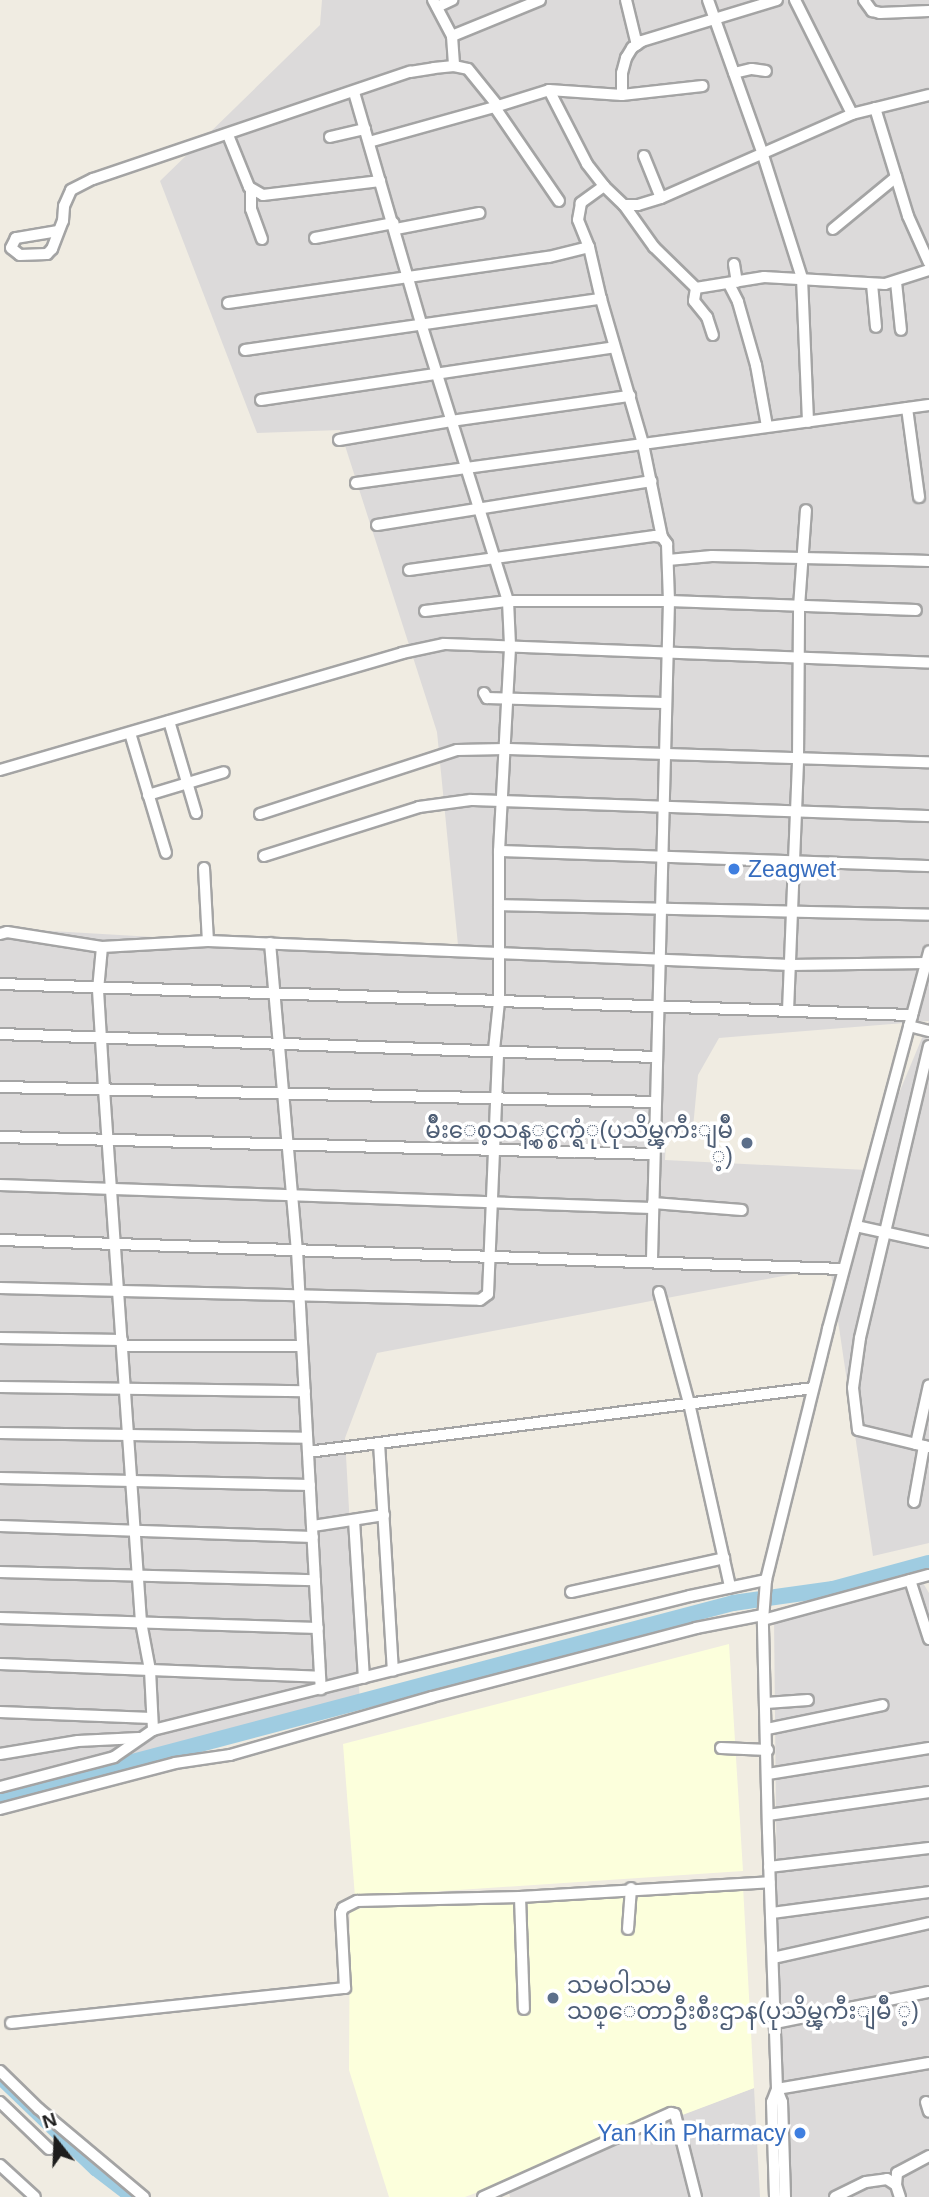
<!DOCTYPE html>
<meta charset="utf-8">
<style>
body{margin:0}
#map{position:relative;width:929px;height:2197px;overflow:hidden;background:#f0ece2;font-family:Helvetica,"Noto Sans Myanmar",sans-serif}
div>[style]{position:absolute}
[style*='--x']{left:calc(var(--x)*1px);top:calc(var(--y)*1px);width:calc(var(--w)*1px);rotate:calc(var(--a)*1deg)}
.residential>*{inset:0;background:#dcdada}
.education>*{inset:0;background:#fcffdc}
.canal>*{height:9px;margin:-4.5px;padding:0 4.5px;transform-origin:4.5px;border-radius:4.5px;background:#9fcce1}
.river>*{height:16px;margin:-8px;padding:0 8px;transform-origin:8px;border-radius:8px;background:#9fcce1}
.roads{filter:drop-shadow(2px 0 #a4a4a4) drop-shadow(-2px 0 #a4a4a4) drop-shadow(0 2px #a4a4a4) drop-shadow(0 -2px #a4a4a4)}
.minor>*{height:10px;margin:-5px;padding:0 5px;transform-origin:5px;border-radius:5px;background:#fff}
.dots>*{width:19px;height:19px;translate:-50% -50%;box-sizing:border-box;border:4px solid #fff;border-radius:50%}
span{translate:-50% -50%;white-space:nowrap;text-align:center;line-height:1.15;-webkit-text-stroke:7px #fff;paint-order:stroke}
.shop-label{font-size:23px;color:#366cbe}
.left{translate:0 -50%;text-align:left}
.right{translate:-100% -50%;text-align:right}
.service-label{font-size:23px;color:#4e5e75}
.north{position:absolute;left:21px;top:2106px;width:70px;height:70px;-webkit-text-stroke:5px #fff;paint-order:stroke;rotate:342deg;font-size:19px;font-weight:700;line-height:28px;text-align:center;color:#1d1d1d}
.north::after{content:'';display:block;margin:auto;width:24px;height:32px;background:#1d1d1d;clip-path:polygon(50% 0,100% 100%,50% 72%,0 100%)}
</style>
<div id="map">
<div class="residential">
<i style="clip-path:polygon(evenodd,322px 0,929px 0,929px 1543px,873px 1556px,830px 1267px,377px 1353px,345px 1438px,360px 1704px,0 1788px,0 928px,459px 955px,437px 732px,340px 430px,257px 433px,160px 181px,320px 25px,322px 0,929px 1021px,867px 1170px,665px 1160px,666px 1139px,692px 1138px,698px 1075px,719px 1038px,929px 1021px)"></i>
<i style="clip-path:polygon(923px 1583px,929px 1593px,929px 2197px,788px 2197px,777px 1905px,774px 1620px)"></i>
<i style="clip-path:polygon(754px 2088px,760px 2197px,510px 2197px,506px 2180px)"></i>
</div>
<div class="education">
<i style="clip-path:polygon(729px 1644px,743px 1871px,355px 1897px,343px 1744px)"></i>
<i style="clip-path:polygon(743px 1886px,754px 2088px,465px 2197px,389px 2197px,349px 2070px,350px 1909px)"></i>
</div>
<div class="canal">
<i style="--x:0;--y:2081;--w:130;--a:43.8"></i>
<i style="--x:94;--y:2171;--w:43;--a:37.4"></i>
</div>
<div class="river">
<i style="--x:0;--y:1797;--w:758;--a:-14.82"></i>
<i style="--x:733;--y:1603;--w:101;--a:-8"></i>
<i style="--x:833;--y:1589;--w:99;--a:-15.2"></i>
</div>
<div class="roads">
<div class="minor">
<i style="--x:433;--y:0;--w:41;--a:62.2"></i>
<i style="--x:452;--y:36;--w:30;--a:86"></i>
<i style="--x:626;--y:0;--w:46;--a:76.3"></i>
<i style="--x:708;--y:0;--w:161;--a:70.4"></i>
<i style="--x:762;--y:152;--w:132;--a:72.4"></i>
<i style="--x:802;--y:278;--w:144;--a:87.6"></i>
<i style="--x:795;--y:0;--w:127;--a:63.4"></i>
<i style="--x:864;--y:0;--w:14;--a:54"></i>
<i style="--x:872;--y:11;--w:8;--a:14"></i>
<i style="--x:880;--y:13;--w:49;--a:-2.3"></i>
<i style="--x:437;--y:7;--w:17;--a:-25"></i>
<i style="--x:452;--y:36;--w:95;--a:-22.2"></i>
<i style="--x:734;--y:73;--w:18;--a:-13"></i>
<i style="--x:752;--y:69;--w:14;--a:8"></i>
<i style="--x:549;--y:90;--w:73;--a:3.9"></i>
<i style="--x:622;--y:95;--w:22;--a:-90"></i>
<i style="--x:622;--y:73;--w:16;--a:-75"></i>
<i style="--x:626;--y:58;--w:12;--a:-59"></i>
<i style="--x:632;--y:48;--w:12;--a:-35"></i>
<i style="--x:642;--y:41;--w:141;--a:-16.9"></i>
<i style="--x:622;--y:95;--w:81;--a:-6.4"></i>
<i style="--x:494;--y:106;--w:115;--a:55.6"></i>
<i style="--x:875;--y:108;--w:113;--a:73"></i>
<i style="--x:908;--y:216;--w:51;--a:65.9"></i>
<i style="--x:228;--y:135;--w:56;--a:68"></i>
<i style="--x:249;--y:187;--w:16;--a:30"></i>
<i style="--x:263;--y:195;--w:118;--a:-6.8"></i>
<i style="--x:330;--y:137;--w:36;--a:-13"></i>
<i style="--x:369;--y:142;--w:134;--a:-15.6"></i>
<i style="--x:644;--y:156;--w:45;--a:68"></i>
<i style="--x:604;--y:186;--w:29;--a:144"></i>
<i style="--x:581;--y:203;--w:17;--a:100"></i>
<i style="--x:578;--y:220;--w:29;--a:68"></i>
<i style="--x:589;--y:247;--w:53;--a:77"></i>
<i style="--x:601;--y:299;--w:151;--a:73.8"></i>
<i style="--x:643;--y:444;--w:95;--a:78.5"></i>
<i style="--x:251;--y:190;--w:19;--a:90"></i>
<i style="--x:251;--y:209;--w:32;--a:70"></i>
<i style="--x:624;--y:205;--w:52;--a:54.5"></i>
<i style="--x:654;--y:247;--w:59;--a:44.3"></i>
<i style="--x:696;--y:288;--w:69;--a:-9.2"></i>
<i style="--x:764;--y:277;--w:121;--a:3.3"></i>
<i style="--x:885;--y:284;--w:46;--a:-17.7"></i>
<i style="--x:396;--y:229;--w:85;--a:-10.9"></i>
<i style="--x:833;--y:229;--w:82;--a:-39.5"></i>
<i style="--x:58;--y:231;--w:43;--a:170.5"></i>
<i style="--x:16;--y:238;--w:11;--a:117"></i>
<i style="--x:11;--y:248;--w:11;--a:38"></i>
<i style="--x:20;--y:255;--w:27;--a:-2"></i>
<i style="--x:47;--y:254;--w:7;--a:-45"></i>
<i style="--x:52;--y:249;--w:30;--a:-69"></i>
<i style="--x:63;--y:221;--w:15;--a:-86"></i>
<i style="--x:64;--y:206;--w:17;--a:-66"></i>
<i style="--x:71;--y:190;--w:25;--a:-27"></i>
<i style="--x:93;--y:179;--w:335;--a:-18.7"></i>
<i style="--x:410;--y:72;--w:24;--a:-9"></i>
<i style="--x:434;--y:68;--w:20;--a:-6"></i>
<i style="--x:454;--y:66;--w:14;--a:12"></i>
<i style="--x:468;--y:69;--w:48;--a:51"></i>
<i style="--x:498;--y:106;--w:53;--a:-17.4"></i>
<i style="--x:549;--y:90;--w:83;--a:62.8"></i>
<i style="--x:587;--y:164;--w:28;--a:52"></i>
<i style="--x:604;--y:186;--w:28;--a:44"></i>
<i style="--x:624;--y:205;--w:14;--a:0"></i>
<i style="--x:638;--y:205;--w:24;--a:-17"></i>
<i style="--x:661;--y:198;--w:209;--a:-23.7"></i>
<i style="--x:852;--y:114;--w:79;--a:-13.9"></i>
<i style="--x:315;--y:238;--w:80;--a:-10.8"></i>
<i style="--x:734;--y:264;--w:18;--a:81"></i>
<i style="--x:896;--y:282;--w:48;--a:84.1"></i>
<i style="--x:729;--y:284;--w:20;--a:63"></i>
<i style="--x:738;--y:302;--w:66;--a:74.1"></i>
<i style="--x:756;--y:365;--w:62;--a:79.8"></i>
<i style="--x:872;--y:284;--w:43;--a:84.7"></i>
<i style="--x:696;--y:288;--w:13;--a:99"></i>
<i style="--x:694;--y:301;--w:21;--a:51"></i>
<i style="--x:707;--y:317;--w:19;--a:72"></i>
<i style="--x:228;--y:303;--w:324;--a:-8.2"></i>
<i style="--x:549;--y:257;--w:41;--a:-14"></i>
<i style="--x:245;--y:350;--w:360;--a:-8.2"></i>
<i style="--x:261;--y:400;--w:357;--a:-8.5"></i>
<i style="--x:907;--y:408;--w:90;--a:82.3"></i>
<i style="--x:339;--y:440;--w:114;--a:-9.6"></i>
<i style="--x:451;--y:421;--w:181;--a:-8"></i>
<i style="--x:356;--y:483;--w:578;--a:-7.75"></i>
<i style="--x:377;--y:525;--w:278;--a:-9.1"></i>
<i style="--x:668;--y:560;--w:44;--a:-5.2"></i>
<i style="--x:712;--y:556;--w:217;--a:1.3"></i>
<i style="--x:409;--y:570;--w:248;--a:-7.9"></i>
<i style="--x:655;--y:536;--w:7;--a:8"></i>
<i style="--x:662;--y:537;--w:9;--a:54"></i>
<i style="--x:667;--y:544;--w:57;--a:88"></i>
<i style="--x:669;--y:601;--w:659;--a:91.48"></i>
<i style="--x:425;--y:611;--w:84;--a:-6.9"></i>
<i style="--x:508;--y:601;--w:161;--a:0"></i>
<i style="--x:669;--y:601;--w:247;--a:2.1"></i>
<i style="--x:484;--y:693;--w:6;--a:59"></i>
<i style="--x:487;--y:698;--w:177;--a:1.6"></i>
<i style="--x:169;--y:721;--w:96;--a:73.6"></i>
<i style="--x:130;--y:733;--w:125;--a:73.3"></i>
<i style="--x:0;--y:770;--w:419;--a:-16.2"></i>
<i style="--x:402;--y:653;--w:43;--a:-12.1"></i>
<i style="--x:444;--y:644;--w:485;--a:2.2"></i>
<i style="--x:148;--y:795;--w:79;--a:-16.8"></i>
<i style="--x:260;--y:814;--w:207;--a:-18"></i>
<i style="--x:457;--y:750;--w:49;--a:-1.2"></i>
<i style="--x:506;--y:749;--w:423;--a:1.8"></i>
<i style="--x:499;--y:851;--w:430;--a:2"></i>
<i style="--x:264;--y:856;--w:163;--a:-17.5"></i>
<i style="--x:419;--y:807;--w:52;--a:-7.7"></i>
<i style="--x:471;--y:800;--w:458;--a:2"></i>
<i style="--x:204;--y:868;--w:73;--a:86.9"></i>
<i style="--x:499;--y:905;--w:430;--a:1.3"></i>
<i style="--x:0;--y:934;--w:7;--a:-16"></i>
<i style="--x:7;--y:932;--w:96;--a:9"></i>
<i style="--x:102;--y:947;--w:106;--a:-3.2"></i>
<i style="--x:208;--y:941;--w:583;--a:2.36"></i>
<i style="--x:791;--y:965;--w:135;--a:-0.8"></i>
<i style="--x:270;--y:943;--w:308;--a:85"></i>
<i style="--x:297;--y:1250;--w:440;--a:86.9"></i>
<i style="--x:102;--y:947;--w:43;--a:95.3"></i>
<i style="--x:98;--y:990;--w:99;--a:86.5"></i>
<i style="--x:104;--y:1089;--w:534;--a:86.03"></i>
<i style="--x:141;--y:1622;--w:49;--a:79.4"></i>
<i style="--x:150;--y:1670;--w:60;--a:87.1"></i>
<i style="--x:0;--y:984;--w:913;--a:1.95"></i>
<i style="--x:788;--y:1011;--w:251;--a:-87.7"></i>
<i style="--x:798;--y:760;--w:153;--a:-89.6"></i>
<i style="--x:799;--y:607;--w:97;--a:-85.9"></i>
<i style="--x:909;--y:1026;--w:21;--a:14"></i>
<i style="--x:0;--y:1034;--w:656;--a:2.01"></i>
<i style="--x:929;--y:1046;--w:300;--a:103.3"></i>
<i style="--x:860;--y:1338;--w:50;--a:98"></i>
<i style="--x:853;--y:1388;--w:42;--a:83.2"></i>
<i style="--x:858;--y:1430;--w:73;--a:13.5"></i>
<i style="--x:0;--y:1087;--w:655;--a:1.31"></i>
<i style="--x:0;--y:1137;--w:654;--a:1.49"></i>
<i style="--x:0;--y:1185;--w:652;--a:2.02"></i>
<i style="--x:653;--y:1203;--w:89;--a:4.5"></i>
<i style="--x:856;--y:1226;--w:75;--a:12.4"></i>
<i style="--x:0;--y:1240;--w:844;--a:1.97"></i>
<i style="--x:0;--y:1288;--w:480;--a:1.4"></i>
<i style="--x:480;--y:1300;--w:10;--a:-37"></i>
<i style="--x:488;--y:1294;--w:240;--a:-87.6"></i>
<i style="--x:498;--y:1054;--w:6;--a:-135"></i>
<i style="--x:494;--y:1050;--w:48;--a:-84.1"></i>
<i style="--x:499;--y:1002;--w:151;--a:-90"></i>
<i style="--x:499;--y:851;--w:206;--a:-86.9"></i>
<i style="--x:510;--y:645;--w:44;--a:-92.6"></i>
<i style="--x:508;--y:601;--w:291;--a:-107.4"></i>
<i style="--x:421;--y:323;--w:241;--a:-106.2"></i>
<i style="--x:659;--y:1292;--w:115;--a:74.9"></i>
<i style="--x:689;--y:1403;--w:189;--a:77.4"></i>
<i style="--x:0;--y:1338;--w:122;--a:0.9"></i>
<i style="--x:123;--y:1346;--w:179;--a:0"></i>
<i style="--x:0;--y:1387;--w:305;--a:0.8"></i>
<i style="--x:0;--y:1433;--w:307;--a:0.9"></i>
<i style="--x:379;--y:1443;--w:228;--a:86.5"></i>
<i style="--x:916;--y:1444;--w:60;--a:-77.6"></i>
<i style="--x:308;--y:1452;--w:509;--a:-7.22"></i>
<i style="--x:0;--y:1478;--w:310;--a:1.3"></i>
<i style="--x:914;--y:1502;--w:57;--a:-79.9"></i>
<i style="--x:354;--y:1520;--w:158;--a:86.4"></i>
<i style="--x:0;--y:1526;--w:313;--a:2"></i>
<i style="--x:313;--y:1526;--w:72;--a:-8.8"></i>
<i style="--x:0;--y:1572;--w:315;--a:1.5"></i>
<i style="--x:910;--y:1580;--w:62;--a:72.1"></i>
<i style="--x:571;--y:1592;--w:157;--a:-12.5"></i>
<i style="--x:0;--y:1618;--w:318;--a:1.8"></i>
<i style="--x:763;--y:1620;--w:172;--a:-15.2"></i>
<i style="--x:0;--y:1664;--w:320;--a:2.3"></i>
<i style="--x:766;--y:1703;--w:42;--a:-4.1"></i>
<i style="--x:0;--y:1712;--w:152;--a:2.3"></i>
<i style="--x:767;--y:1729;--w:118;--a:-11.7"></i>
<i style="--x:721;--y:1748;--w:47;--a:2.4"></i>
<i style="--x:0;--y:1754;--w:79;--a:-9.5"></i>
<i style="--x:78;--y:1741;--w:61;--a:-2.8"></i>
<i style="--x:768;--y:1774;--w:163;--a:-9.2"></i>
<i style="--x:0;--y:1787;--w:118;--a:-14.7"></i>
<i style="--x:114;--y:1757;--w:47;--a:-34.7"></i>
<i style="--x:153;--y:1730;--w:553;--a:-14.01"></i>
<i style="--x:690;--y:1596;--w:78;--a:-11.9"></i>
<i style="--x:0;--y:1809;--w:181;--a:-14.7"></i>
<i style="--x:175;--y:1763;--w:56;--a:-8.3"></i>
<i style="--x:230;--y:1755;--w:210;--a:-16"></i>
<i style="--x:432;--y:1697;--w:273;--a:-14.6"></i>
<i style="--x:696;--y:1628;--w:68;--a:-11"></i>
<i style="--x:768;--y:1815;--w:163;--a:-8.1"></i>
<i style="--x:769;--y:1867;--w:161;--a:-6.8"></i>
<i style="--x:520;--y:1897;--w:112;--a:88"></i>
<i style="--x:772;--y:1913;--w:158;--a:-7.6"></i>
<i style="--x:628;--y:1929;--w:41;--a:-85.8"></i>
<i style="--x:773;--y:1958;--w:160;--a:-12.6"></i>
<i style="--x:11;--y:2023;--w:336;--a:-6"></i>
<i style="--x:345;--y:1988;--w:75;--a:-93.1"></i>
<i style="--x:341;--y:1913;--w:5;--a:-68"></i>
<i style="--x:343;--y:1908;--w:16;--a:-27"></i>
<i style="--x:357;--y:1901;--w:163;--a:-1.4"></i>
<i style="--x:520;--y:1897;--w:250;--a:-3.4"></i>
<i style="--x:775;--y:2023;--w:157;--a:-11.4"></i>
<i style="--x:0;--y:2071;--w:54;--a:44.3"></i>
<i style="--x:39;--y:2109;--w:137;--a:40"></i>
<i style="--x:777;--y:2089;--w:154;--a:-9.7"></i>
<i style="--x:0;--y:2102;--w:68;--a:43.8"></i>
<i style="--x:926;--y:2102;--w:10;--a:73"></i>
<i style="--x:0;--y:2165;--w:47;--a:42.4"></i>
<i style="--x:896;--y:2185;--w:12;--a:-85"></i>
<i style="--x:897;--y:2173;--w:36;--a:-28"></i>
<i style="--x:483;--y:2197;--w:206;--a:-24.1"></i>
<i style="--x:671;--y:2113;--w:4;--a:14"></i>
<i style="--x:675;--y:2114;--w:86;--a:75.8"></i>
<i style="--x:775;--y:2197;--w:95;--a:-91.8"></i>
<i style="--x:772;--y:2102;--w:14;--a:-69"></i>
<i style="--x:785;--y:2197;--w:95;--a:-91.8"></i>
<i style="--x:782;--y:2102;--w:14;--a:-111"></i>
<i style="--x:777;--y:2089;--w:257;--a:-92"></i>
<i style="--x:768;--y:1832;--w:212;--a:-91.4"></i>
<i style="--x:763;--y:1620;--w:40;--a:-85.7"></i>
<i style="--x:766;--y:1580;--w:259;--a:-76.1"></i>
<i style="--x:828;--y:1329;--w:391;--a:-75"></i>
<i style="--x:835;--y:2197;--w:34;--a:-26"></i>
<i style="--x:866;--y:2182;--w:21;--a:-8"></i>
<i style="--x:887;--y:2179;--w:11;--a:34"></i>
<i style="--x:896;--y:2185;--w:13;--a:72"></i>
</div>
</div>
<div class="dots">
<i style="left:734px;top:869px;background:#3f7fe0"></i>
<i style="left:747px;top:1143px;background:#5c6f8a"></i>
<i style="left:553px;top:1998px;background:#5c6f8a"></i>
<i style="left:800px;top:2133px;background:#3f7fe0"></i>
</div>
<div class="shop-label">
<span class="left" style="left:748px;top:869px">Zeagwet</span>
<span class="right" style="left:786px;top:2133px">Yan Kin Pharmacy</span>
</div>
<div class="service-label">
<span class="right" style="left:733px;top:1143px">မ်ိဳးေစ့သန့္စင္စက္ရံု(ပုသိမ္ၾကီးျမိဳ<br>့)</span>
<span class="left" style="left:567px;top:1998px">သမဝါသမ<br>သစ္ေတာဦးစီးဌာန(ပုသိမ္ၾကီးျမိဳ ့)</span>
</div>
<div class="north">N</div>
</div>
